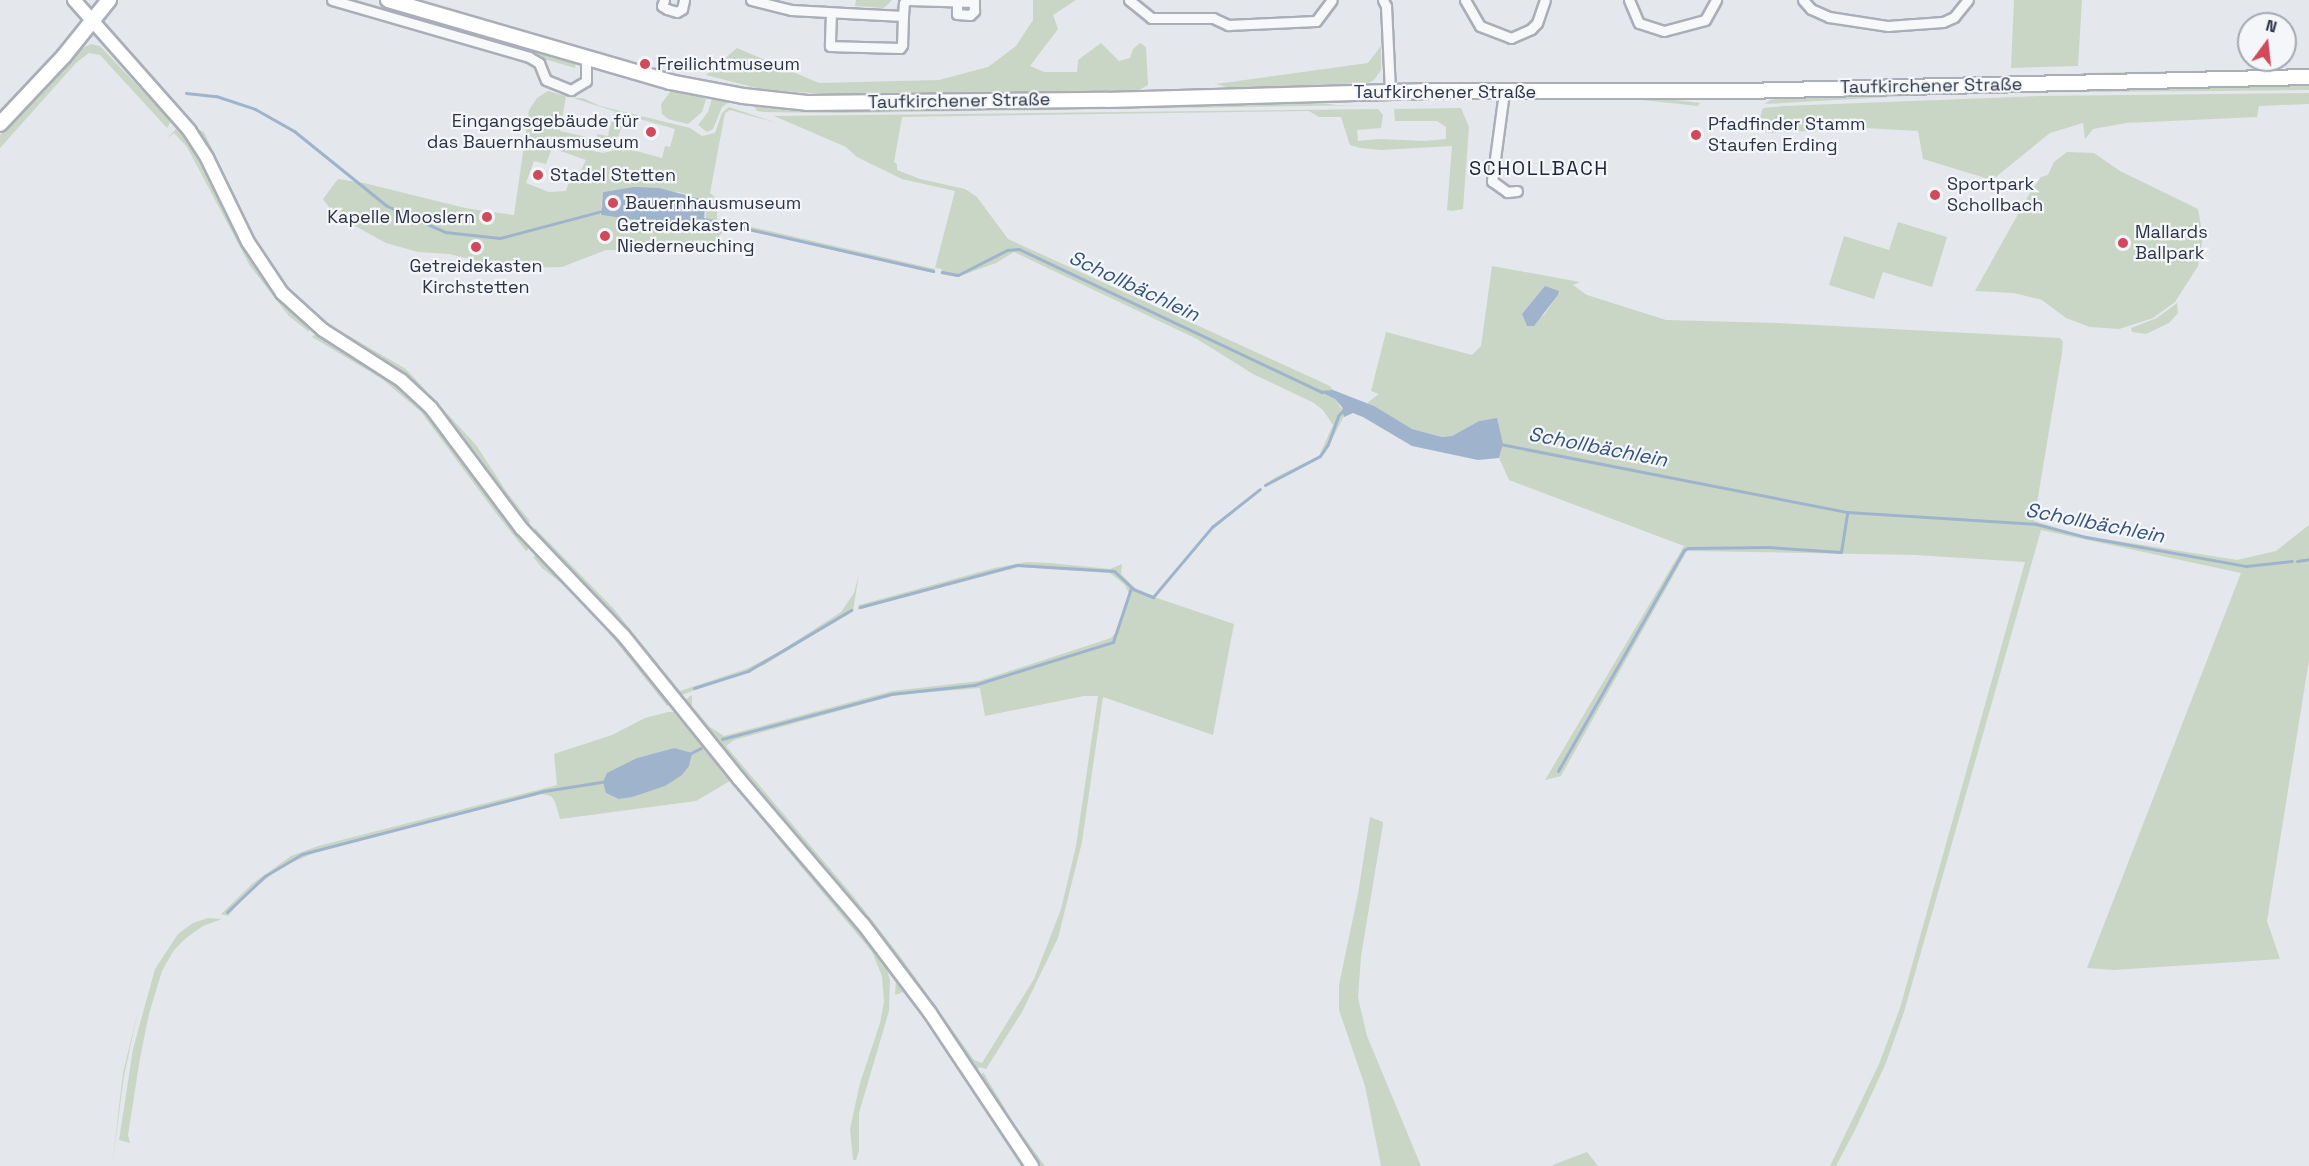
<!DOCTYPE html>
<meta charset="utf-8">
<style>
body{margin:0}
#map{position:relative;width:2309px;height:1166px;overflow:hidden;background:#e4e7ec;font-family:"Space Grotesk",sans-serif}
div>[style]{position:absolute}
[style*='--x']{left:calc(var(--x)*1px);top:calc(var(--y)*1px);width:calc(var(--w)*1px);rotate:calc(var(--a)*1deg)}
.green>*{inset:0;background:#c9d6c5}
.water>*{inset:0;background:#9fb4cc}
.stream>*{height:3px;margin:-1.5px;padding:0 1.5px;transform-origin:1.5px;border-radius:1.5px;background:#9fb4cc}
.roads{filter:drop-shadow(2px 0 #a9aeb7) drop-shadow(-2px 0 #a9aeb7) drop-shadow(0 2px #a9aeb7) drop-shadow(0 -2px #a9aeb7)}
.minor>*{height:9px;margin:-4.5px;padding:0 4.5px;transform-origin:4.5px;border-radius:4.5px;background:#f7f8fa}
.secondary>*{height:12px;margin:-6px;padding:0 6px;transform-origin:6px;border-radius:6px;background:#fff}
.primary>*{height:14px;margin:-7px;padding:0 7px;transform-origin:7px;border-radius:7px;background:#fff}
.dots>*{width:16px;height:16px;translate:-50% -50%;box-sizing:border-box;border:3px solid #f4f6f9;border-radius:50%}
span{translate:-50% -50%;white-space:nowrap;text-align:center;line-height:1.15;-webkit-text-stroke:4.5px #f4f6f9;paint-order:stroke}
.poi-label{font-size:18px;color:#2b3445}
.left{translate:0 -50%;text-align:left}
.right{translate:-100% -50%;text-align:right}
.street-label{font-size:18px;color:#2b3445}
.neighbourhood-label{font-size:20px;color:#1d2536;letter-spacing:1.5px}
.water-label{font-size:20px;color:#34527a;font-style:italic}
.north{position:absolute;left:2237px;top:12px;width:60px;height:60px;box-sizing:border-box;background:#f4f6f9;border:2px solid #a4a8b1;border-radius:50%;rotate:15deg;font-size:16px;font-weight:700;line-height:24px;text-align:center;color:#2b3445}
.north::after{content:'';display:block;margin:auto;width:21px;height:27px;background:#d1495b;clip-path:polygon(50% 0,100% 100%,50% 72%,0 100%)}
</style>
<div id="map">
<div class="green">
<i style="clip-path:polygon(343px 0,356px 0,568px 58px,576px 61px,575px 68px)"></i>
<i style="clip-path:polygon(856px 0,891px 0,891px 1px,884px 8px,855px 6px)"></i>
<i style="clip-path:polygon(1033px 0,1076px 0,1053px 15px,1058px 29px,1030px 66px,1044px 72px,1077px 72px,1078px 60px,1101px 43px,1119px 61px,1130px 58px,1133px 49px,1140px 43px,1146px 47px,1148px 85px,1132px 94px,864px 97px,760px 89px,706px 75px,737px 48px,819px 83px,939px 80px,988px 67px,1016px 46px,1033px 20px)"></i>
<i style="clip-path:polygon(2014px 0,2082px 0,2078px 66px,2011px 68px)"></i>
<i style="clip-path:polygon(91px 44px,100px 46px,169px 119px,170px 123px,167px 128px,100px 55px,89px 53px,76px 63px,0 148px,0 135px,28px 108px,79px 50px)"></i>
<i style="clip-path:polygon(1381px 46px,1381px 70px,1374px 80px,1368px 83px,1230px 88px,1216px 84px,1368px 63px)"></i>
<i style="clip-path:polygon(2309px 69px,2309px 72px,2081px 77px,2081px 73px)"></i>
<i style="clip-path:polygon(2309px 83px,2309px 90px,1960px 93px,1765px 104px,1770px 100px,1783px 98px,1902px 91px)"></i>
<i style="clip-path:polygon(evenodd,548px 91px,566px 96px,560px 131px,591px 138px,593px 151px,603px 153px,625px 148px,662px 158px,665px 146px,670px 147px,675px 129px,626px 115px,617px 140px,597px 138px,597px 134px,608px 136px,612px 118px,615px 112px,620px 113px,573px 98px,583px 98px,600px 106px,690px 128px,702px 136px,715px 133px,722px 113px,729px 107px,777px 123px,730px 110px,725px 113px,710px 193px,717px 199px,717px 219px,935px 269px,934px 273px,728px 226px,709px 248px,665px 244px,638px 250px,606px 250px,562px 267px,507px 268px,449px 254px,418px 252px,386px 243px,348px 222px,331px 210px,323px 199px,338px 179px,364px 183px,465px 208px,514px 215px,529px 110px,537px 98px,548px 91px,552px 148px,586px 160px,579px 174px,584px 180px,569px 182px,566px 191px,549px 192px,526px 183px,534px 161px,546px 164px,552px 148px,548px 91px,613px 190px,679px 192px,705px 200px,706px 219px,681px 225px,600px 215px,603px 192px,613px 190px)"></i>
<i style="clip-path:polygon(671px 91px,682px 91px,706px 99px,702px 112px,688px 124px,668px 119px,662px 114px,661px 104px)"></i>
<i style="clip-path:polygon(2309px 93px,2309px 104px,2259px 106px,2257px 117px,2126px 123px,2093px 129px,2085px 139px,2083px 123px,2050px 133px,1992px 180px,1923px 159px,1918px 131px,1864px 128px,1767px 133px,1761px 130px,1758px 124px,1763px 108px,1784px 106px,2040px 96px)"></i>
<i style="clip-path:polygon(1587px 97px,1658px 98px,1700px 103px,1698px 106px,1642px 100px,1592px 99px)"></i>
<i style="clip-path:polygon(712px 99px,744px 103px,728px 103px,722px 107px,713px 129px,707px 132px,698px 125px,708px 112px)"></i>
<i style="clip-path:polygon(1309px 101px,1336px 105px,1374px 105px,842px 113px,764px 112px,757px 111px,753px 104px,814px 109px)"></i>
<i style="clip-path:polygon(1461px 108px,1469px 127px,1463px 209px,1452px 211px,1447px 210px,1452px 146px,1381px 150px,1360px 148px,1350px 145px,1341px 117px,1319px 117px,1309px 111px,902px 117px,894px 162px,897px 164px,897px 170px,920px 179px,965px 189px,977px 197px,1008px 239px,1330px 386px,1333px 390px,1319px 392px,1335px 399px,1345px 414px,1325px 453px,1266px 486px,1265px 484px,1276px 477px,1319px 456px,1333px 425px,1323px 410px,1314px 403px,1253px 374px,1197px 339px,1014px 252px,996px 263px,957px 277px,940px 274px,942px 269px,935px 268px,955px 191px,902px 179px,857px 157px,846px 147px,774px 116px,1378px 109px,1383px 115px,1381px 128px,1357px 130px,1358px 141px,1379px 139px,1425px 141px,1446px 139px,1446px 127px,1437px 121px,1395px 121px,1394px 109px)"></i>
<i style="clip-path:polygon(176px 129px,185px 136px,210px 175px,256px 265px,267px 281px,309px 326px,309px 332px,289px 316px,250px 266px,187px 147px,174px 133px,167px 138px)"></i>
<i style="clip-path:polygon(200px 130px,204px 132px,260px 248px,280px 278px,297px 298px,327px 323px,406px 369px,476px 445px,508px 494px,530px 521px,528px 527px,508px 503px,438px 409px,331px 329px,289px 293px,262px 257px,198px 132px)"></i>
<i style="clip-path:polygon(2067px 152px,2094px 153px,2120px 171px,2198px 209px,2203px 237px,2198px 266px,2175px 302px,2153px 318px,2119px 329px,2090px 327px,2066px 318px,2042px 300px,2014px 293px,1975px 291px,2031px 191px,2041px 177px,2048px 175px,2054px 162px)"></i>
<i style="clip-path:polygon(1898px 222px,1947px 237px,1932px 287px,1883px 272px,1874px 299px,1829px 285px,1844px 236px,1889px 250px)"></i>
<i style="clip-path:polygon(evenodd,1492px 266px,1580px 282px,1573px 285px,1587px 295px,1666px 320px,1778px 323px,2060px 338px,2063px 342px,2062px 353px,2034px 521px,2080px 535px,2237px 560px,2276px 551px,2309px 525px,2309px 660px,2267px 921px,2280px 959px,2114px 970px,2087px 968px,2241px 573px,2041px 530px,1904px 1012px,1886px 1063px,1856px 1128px,1836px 1166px,1830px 1166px,1879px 1064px,1900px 1008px,2025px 562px,1916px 555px,1687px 551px,1561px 776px,1545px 780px,1684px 546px,1509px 480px,1499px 458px,1503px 444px,1494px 419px,1479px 421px,1452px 436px,1442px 437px,1412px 429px,1367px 403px,1379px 394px,1371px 391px,1386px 332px,1472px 355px,1481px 346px,1492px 266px,1558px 295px,1544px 315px,1527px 326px,1522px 314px,1558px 295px)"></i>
<i style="clip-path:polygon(2177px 303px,2178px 313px,2169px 323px,2146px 334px,2132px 332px,2131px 328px,2157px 318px)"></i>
<i style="clip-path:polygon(317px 333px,393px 381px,425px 409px,528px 545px,528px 550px,526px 551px,495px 512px,421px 412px,382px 379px,312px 337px)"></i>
<i style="clip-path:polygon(535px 528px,614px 609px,680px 691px,746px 669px,779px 652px,841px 612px,854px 593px,859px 574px,853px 611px,764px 665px,679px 696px,613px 615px,534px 534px)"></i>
<i style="clip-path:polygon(538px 554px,606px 623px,671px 704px,667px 706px,601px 623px,565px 586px,542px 568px,533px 557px)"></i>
<i style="clip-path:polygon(evenodd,1050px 563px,1110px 569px,1122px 564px,1121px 574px,1139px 592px,1234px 624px,1213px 735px,1103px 697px,1082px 842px,1058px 938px,1022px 1012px,986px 1069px,980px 1067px,974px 1071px,882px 939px,690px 711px,686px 699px,692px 695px,692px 706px,710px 727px,724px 736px,892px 691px,979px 681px,1111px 638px,1116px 632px,1129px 593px,1124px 584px,1110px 573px,1019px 567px,857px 610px,859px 605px,994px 568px,1027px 562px,1050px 563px,980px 688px,985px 716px,1084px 696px,1098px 696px,1076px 846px,1061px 909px,1034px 979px,982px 1063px,974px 1060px,900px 956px,854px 897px,726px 746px,734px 740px,896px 695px,980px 688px)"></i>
<i style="clip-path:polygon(evenodd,668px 712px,679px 712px,735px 778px,696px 801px,560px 819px,555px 802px,551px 796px,542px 794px,321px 850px,281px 867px,246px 895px,228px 916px,221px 914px,253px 883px,291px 856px,318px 846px,557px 785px,554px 754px,612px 735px,645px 718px,668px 712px,674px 748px,665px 786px,620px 799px,637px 758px,674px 748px)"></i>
<i style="clip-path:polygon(737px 784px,847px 910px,886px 966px,890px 980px,889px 1011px,859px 1113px,859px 1151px,856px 1160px,853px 1160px,850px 1129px,860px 1083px,880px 1023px,884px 1002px,882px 976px,872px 952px,733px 785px)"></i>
<i style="clip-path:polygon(1370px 817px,1383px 822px,1383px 824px,1361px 956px,1358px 998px,1367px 1036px,1421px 1166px,1381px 1166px,1365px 1086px,1339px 1010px,1339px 985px,1358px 894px)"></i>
<i style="clip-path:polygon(208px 918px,222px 919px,203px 926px,186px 938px,174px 950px,162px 971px,149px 1014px,140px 1058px,128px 1135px,130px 1143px,119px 1140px,133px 1049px,155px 969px,178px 934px,193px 923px)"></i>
<i style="clip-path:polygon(899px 980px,902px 982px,1026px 1166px,1021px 1166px,922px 1016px,903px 992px,895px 995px,896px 981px)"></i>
<i style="clip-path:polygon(138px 1011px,124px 1076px,112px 1166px,123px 1073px)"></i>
<i style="clip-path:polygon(983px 1072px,1015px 1125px,1045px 1166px,1039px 1166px,1026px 1149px,980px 1080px)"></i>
<i style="clip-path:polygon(1587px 1152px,1598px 1166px,1552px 1166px,1555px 1164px)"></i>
</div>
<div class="water">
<i style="clip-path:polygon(634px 187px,659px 188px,705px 200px,704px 224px,672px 225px,601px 215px,603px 192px)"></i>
<i style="clip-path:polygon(1545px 286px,1559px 291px,1558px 295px,1534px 326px,1527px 326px,1522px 314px)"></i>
<i style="clip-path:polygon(1333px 390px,1374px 406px,1412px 429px,1442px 437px,1452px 436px,1479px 421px,1497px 418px,1503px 444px,1499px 458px,1478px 460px,1412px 446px,1363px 417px,1353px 413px,1344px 417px,1342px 407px,1335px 399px,1318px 391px)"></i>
<i style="clip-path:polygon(674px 748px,692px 753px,689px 766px,682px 775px,665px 786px,632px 797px,619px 799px,606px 793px,603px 782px,607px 773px,637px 758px)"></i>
</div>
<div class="stream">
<i style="--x:186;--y:93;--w:30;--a:6"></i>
<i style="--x:216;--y:96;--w:41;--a:18.4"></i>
<i style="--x:255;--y:109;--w:45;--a:29.4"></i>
<i style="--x:294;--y:131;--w:119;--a:38.9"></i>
<i style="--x:387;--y:206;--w:64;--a:24.1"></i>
<i style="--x:445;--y:232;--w:55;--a:6.2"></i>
<i style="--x:500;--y:238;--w:106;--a:-14.8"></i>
<i style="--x:704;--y:219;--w:235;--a:12.8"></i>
<i style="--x:942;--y:272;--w:16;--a:11"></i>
<i style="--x:958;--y:275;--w:55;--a:-27"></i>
<i style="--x:1007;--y:250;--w:12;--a:-5"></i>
<i style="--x:1019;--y:249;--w:335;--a:25.3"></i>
<i style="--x:1500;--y:444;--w:354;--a:11.1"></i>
<i style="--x:1847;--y:512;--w:189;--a:3.6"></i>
<i style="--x:2036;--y:524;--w:52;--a:14.6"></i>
<i style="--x:2086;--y:537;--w:163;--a:10.3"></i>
<i style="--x:2246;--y:566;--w:46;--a:-6.2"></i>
<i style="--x:1265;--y:485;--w:62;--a:-27.8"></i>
<i style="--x:1320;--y:456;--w:14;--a:-56"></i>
<i style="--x:1328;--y:444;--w:30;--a:-70"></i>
<i style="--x:1338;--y:416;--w:12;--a:-48"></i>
<i style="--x:2297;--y:561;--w:12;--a:-9"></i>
<i style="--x:860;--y:607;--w:163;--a:-15"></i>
<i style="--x:1017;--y:565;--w:97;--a:3.5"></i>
<i style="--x:1114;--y:571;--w:26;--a:43"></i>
<i style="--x:1133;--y:589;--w:22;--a:22"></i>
<i style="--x:1153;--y:597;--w:92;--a:-49.9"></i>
<i style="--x:1212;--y:527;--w:61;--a:-38.4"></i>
<i style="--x:694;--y:688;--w:57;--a:-17.5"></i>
<i style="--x:748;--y:671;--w:120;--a:-30.6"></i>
<i style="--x:722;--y:739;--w:175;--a:-14.9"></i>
<i style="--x:891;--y:694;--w:83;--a:-6.2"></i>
<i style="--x:974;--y:685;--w:145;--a:-17.2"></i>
<i style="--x:1113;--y:642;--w:57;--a:-71.6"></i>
<i style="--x:689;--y:754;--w:13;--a:-27"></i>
<i style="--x:1558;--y:771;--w:254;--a:-60.3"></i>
<i style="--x:1684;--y:550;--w:4;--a:-27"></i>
<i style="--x:1688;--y:548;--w:80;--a:-0.7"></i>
<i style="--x:1768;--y:547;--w:73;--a:3.9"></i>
<i style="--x:1841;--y:552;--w:39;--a:-81"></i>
<i style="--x:227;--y:912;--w:52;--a:-43.5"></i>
<i style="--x:265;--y:876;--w:43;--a:-30.7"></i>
<i style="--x:302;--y:854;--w:250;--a:-14.6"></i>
<i style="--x:544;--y:791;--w:64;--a:-9"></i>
</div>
<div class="roads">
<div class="minor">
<i style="--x:332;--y:0;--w:205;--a:16.1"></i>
<i style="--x:529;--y:57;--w:12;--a:31"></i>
<i style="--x:539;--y:63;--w:18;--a:68"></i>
<i style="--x:546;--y:80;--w:27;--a:22"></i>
<i style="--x:571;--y:90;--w:17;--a:-31"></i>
<i style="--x:586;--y:81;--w:23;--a:-90"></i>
<i style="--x:664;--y:0;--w:6;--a:108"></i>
<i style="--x:662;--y:6;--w:6;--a:31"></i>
<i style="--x:667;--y:9;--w:10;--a:17"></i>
<i style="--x:677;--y:12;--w:6;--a:-31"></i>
<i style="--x:682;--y:9;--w:9;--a:-77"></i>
<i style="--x:751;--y:0;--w:41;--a:14"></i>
<i style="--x:791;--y:10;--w:112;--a:3.1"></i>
<i style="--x:903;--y:16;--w:13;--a:-86"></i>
<i style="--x:904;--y:3;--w:4;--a:-45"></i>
<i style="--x:909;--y:0;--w:65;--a:1.8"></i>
<i style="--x:974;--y:2;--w:2;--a:-90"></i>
<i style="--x:1129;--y:0;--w:28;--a:39"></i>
<i style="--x:1151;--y:18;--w:62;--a:0"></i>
<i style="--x:1213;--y:18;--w:17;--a:25"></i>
<i style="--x:1228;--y:25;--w:88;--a:-2.6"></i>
<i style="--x:1316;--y:21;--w:26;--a:-53"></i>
<i style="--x:1383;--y:0;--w:7;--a:63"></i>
<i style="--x:1386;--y:6;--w:86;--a:87.3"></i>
<i style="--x:1465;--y:0;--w:30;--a:60"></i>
<i style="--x:1480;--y:26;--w:33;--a:21"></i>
<i style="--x:1511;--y:38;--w:22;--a:-24"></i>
<i style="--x:1531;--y:29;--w:8;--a:-45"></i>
<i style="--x:1537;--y:23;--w:24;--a:-71"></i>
<i style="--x:1629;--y:0;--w:25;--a:67"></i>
<i style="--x:1639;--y:23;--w:26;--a:18"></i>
<i style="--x:1664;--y:31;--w:42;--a:-15"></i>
<i style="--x:1705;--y:20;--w:23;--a:-61"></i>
<i style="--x:1803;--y:0;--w:12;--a:48"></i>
<i style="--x:1811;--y:9;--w:20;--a:24"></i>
<i style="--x:1829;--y:17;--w:60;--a:8.7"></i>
<i style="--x:1888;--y:26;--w:55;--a:-4.2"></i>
<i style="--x:1943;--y:22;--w:12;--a:-24"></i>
<i style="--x:1954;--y:17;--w:22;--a:-51"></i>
<i style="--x:957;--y:2;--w:12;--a:90"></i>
<i style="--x:957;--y:14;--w:13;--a:4"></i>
<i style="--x:970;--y:15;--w:6;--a:-45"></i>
<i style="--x:974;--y:11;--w:9;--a:-90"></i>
<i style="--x:831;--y:13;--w:33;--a:92"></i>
<i style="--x:830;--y:46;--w:70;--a:1.6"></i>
<i style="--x:900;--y:48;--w:4;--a:-56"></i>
<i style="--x:902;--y:45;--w:29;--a:-88"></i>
<i style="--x:1504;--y:92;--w:90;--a:97.7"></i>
<i style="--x:1492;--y:181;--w:19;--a:36"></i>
<i style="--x:1507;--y:192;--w:10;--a:-6"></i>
</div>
<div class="secondary">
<i style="--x:74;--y:0;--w:174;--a:48.5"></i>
<i style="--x:189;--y:130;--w:33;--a:57"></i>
<i style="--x:207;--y:158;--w:93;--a:64"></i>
<i style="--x:248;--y:242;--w:61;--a:56.3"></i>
<i style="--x:282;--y:293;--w:55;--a:42.1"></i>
<i style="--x:323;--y:330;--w:93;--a:32.7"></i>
<i style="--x:401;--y:380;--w:41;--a:43"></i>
<i style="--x:431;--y:408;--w:151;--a:53.1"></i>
<i style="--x:522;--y:529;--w:146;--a:46.4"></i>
<i style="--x:623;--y:635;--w:185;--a:51.1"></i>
<i style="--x:739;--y:779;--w:191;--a:49.5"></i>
<i style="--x:863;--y:924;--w:111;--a:53"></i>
<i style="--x:930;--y:1013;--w:184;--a:56.3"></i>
</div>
<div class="primary">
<i style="--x:388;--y:0;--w:294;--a:16.2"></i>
<i style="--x:670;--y:82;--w:74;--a:10.9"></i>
<i style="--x:743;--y:96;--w:64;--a:6.2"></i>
<i style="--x:807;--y:103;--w:300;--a:-0.6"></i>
<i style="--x:1107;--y:100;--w:323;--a:-1.6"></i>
<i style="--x:1430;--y:91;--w:314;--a:0"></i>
<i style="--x:1744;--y:91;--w:565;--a:-1.42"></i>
<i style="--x:0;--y:124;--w:93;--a:-46.7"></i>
<i style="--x:64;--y:56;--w:72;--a:-51.2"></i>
</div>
</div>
<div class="dots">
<i style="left:645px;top:64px;background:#d1495b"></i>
<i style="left:651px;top:132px;background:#d1495b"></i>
<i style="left:1696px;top:135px;background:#d1495b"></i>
<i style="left:538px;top:175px;background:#d1495b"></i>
<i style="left:1935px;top:195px;background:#d1495b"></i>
<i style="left:613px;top:203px;background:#d1495b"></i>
<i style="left:487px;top:217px;background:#d1495b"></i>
<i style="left:605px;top:236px;background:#d1495b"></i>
<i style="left:2123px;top:243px;background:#d1495b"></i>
<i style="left:476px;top:247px;background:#d1495b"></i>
</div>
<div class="poi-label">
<span class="left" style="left:657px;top:64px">Freilichtmuseum</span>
<span class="right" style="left:639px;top:132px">Eingangsgebäude für<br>das Bauernhausmuseum</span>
<span class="left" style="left:1708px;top:135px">Pfadfinder Stamm<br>Staufen Erding</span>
<span class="left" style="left:550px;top:175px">Stadel Stetten</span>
<span class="left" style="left:1947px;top:195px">Sportpark<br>Schollbach</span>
<span class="left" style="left:625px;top:203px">Bauernhausmuseum</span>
<span class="right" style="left:475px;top:217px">Kapelle Mooslern</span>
<span class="left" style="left:617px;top:236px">Getreidekasten<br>Niederneuching</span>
<span class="left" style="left:2135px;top:243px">Mallards<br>Ballpark</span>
<span style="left:476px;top:277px">Getreidekasten<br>Kirchstetten</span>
</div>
<div class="street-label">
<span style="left:1931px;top:86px;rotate:-1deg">Taufkirchener Straße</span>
<span style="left:1445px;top:92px">Taufkirchener Straße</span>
<span style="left:959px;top:101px;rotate:-1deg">Taufkirchener Straße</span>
</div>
<div class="neighbourhood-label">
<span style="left:1539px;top:168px">SCHOLLBACH</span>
</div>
<div class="water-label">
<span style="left:1134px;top:286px;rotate:25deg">Schollbächlein</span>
<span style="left:1598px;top:447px;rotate:11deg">Schollbächlein</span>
<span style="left:2095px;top:523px;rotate:11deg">Schollbächlein</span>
</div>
<div class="north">N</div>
</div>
